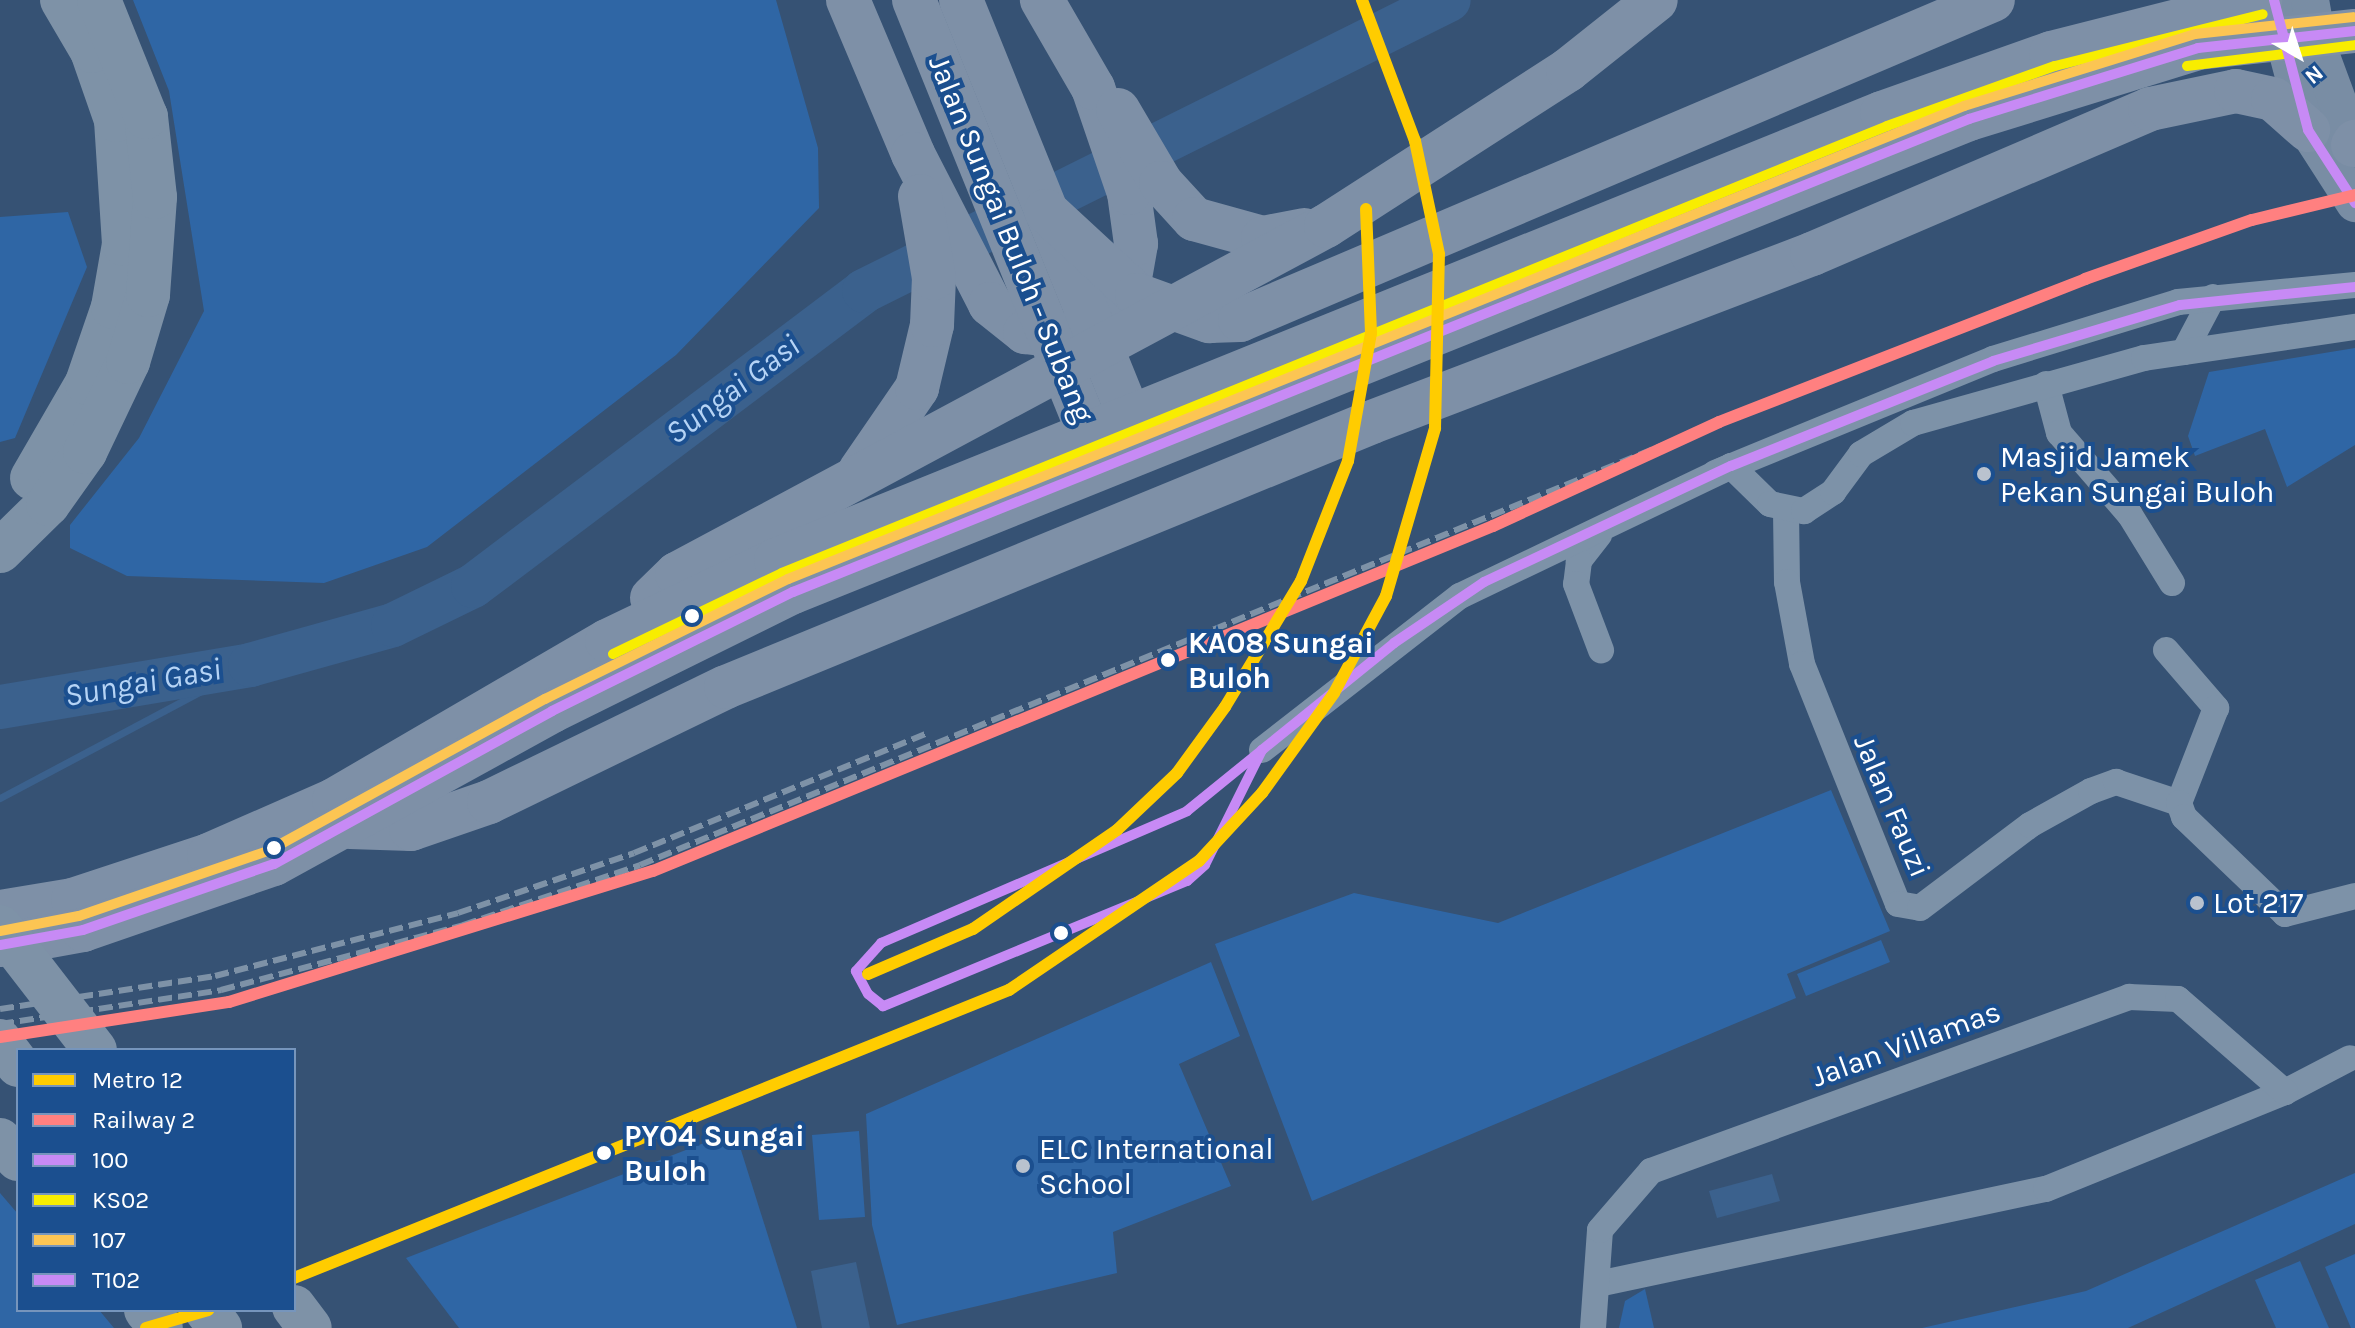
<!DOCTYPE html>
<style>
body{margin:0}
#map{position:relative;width:2355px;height:1328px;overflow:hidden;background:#365274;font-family:Karla,sans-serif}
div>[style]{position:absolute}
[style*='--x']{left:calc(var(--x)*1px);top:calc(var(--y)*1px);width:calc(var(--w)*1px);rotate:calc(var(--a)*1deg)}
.green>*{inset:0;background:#2f66a5}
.water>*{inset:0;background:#3b618d}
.stream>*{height:7px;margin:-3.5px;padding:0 3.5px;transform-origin:3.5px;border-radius:3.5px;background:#3b618d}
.river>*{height:44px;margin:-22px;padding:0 22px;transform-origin:22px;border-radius:22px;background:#3b618d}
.minor>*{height:26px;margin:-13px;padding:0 13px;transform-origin:13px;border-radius:13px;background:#7d92a8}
.secondary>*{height:38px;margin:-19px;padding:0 19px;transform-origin:19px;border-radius:19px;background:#798da4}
.trunk>*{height:44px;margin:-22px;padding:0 22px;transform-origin:22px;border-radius:22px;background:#7e90a7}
.motorway>*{height:44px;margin:-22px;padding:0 22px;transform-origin:22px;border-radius:22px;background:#7e92a7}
.rail>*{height:6px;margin-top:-3px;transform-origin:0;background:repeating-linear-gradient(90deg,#7e92a7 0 14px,transparent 0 20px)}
.bus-1>*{height:10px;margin:-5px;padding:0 5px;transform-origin:5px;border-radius:5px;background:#c78af5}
.bus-2>*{height:10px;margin:-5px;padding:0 5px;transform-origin:5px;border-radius:5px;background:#f8ed00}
.bus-3>*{height:10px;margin:-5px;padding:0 5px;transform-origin:5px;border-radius:5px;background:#fcc553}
.bus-4>*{height:10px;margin:-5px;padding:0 5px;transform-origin:5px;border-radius:5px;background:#c78af5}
.rail-1>*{height:12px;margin:-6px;padding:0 6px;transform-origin:6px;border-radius:6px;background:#ff8080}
.metro-1>*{height:12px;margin:-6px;padding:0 6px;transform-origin:6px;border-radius:6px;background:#fc0}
.dots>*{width:22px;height:22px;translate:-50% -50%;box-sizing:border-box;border:4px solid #1b4f8f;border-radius:50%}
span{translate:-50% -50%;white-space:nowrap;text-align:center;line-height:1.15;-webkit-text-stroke:8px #1b4f8f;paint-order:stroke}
.street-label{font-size:30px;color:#fff}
.poi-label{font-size:30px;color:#fff}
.left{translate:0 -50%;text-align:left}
.stop-label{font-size:30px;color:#fff;font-weight:700}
.water-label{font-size:32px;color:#b5d3f5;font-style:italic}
.legend{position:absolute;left:16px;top:1048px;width:280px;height:264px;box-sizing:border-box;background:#1b4f8f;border:2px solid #7695bc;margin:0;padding:10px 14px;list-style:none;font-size:24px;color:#fff}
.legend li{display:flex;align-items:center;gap:16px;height:40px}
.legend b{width:40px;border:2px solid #7695bc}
.north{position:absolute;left:2259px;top:16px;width:80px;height:80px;-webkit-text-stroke:6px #1b4f8f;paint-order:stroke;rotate:141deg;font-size:22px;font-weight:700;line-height:32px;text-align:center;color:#fff}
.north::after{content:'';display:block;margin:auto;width:28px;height:36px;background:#fff;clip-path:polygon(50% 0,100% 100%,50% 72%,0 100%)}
</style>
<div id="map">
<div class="green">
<i style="clip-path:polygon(133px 0,776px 0,818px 148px,819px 208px,676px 355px,427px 547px,324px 583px,127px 576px,70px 548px,70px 525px,139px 438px,204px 311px,169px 91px)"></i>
<i style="clip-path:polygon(68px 212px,87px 267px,15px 438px,0 442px,0 217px)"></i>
<i style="clip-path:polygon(2355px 348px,2355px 445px,2287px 487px,2265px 429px,2195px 456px,2188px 436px,2209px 372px)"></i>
<i style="clip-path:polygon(1831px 790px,1890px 931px,1787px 974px,1796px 998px,1312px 1201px,1215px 944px,1354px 893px,1498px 923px)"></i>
<i style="clip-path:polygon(1881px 940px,1890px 962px,1806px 996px,1797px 974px)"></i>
<i style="clip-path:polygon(1211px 962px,1240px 1036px,1179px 1064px,1231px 1186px,1113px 1232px,1117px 1273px,897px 1325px,872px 1225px,866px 1114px)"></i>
<i style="clip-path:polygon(735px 1131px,797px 1328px,459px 1328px,406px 1258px)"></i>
<i style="clip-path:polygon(859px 1131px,865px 1217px,819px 1220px,812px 1135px)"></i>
<i style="clip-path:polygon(2355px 1173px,2355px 1224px,2128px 1328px,1922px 1328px,2086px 1291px)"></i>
<i style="clip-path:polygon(0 1193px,18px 1214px,18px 1310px,99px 1310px,114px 1328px,0 1328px)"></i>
<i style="clip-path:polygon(2355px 1254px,2355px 1328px,2351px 1328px,2325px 1267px)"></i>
<i style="clip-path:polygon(2300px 1261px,2329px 1328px,2276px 1328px,2255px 1280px)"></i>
<i style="clip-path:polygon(1645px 1289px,1654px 1328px,1619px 1328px,1625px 1301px)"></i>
</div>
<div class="water">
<i style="clip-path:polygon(1772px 1174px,1780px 1201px,1717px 1218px,1709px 1191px)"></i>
<i style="clip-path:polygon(856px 1262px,870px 1328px,822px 1328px,811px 1271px)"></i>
</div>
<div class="stream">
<i style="--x:0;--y:798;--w:283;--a:-28"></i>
</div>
<div class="river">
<i style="--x:0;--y:707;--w:254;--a:-9.5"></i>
<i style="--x:250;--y:665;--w:148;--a:-15.6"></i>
<i style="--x:393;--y:625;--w:89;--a:-26"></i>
<i style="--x:473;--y:586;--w:490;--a:-37"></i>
<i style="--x:864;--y:291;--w:653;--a:-26.45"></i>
</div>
<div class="minor">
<i style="--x:2184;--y:352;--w:62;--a:-62.2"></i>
<i style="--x:2046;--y:384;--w:51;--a:75.1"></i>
<i style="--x:2059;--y:433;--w:108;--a:49.1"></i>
<i style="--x:2130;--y:515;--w:80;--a:58.3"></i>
<i style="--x:1715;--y:473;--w:300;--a:-22.3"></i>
<i style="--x:1993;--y:359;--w:194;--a:-17.1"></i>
<i style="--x:2178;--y:302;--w:178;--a:-5.5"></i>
<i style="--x:1786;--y:511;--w:71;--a:89.2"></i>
<i style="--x:1787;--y:582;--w:83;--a:79.6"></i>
<i style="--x:1802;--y:664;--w:258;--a:68.2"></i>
<i style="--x:1898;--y:904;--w:22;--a:10"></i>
<i style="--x:1920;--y:908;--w:138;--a:-37"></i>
<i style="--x:2030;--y:825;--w:70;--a:-29.1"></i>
<i style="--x:2091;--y:791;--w:27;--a:-20"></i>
<i style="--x:2116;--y:782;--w:66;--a:18.4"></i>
<i style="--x:1599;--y:535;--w:33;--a:128"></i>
<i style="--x:1579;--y:561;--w:23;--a:97"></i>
<i style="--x:1576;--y:584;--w:71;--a:69.3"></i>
<i style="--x:2166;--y:650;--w:77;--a:49.2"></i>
<i style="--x:2216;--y:708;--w:102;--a:111.3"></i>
<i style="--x:2179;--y:803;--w:15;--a:70"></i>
<i style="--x:2184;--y:817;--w:140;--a:43.8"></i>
<i style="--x:2285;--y:914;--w:72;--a:-14.4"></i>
<i style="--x:1262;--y:750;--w:251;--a:-37.9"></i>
<i style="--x:1460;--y:596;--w:301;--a:-25.6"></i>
<i style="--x:1731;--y:466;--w:54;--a:44.3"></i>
<i style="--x:1770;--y:504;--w:35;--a:12"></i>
<i style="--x:1804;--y:511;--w:35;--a:-33"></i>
<i style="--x:1833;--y:492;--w:47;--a:-53.6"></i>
<i style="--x:1861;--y:454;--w:61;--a:-30.8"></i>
<i style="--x:1913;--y:423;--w:240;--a:-15.7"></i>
<i style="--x:2144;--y:358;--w:213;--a:-8.4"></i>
<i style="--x:1598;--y:1284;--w:458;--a:-12"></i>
<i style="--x:2046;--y:1189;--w:258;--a:-22.1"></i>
<i style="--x:2285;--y:1092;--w:73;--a:-27.6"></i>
<i style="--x:1593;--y:1328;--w:98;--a:-85.9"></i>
<i style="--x:1600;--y:1230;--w:78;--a:-49.2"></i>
<i style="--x:1651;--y:1171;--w:509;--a:-20"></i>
<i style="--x:2129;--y:997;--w:49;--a:2.3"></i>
<i style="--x:2178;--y:999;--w:142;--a:41"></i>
</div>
<div class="secondary">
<i style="--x:2274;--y:0;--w:134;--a:75.3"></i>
<i style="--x:2308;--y:130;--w:87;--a:57.2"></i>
<i style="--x:2310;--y:0;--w:52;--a:80"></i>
<i style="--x:2319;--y:51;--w:104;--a:69.8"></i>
</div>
<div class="trunk">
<i style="--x:848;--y:0;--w:167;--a:67.1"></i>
<i style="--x:913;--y:154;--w:169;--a:62.8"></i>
<i style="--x:990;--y:304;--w:45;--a:38.7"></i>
<i style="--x:1025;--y:332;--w:39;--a:7"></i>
<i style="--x:1064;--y:337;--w:45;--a:-23.7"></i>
<i style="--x:1105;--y:319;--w:48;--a:-58.6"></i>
<i style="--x:1130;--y:278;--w:35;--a:-80"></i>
<i style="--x:1136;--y:244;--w:51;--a:-97.8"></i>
<i style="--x:1129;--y:193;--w:111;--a:-108.9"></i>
<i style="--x:1093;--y:88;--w:102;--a:-120.1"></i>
<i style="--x:914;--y:0;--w:498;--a:68"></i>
<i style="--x:961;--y:0;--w:480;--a:68"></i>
<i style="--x:1118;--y:110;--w:85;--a:59.5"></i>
<i style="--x:1161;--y:183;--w:49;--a:47.5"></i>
<i style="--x:1194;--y:219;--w:72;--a:15.4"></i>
<i style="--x:1263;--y:238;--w:42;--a:-11"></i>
<i style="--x:2353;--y:145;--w:4;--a:-56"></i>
<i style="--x:1046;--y:211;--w:124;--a:42.7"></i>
<i style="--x:1137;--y:295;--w:77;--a:19.9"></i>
<i style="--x:1209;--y:321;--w:31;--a:-2"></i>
<i style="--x:1240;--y:320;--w:818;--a:-23.02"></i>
<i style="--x:860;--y:471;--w:101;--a:-55.5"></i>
<i style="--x:917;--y:388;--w:65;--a:-76.6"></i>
<i style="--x:932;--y:325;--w:47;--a:-87.6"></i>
<i style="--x:934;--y:278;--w:83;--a:-99.7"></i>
<i style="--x:652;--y:598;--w:35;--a:-44"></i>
<i style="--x:677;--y:574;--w:736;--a:-28.2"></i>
<i style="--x:1326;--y:226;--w:288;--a:-32.8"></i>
<i style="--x:1568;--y:70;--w:112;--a:-38.5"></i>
<i style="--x:350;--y:827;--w:61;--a:1.9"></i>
<i style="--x:411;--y:829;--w:83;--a:-19.1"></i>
<i style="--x:489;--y:802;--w:263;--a:-25.9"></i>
<i style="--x:726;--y:687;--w:698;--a:-22.3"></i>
<i style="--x:1372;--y:422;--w:471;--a:-20.9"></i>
<i style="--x:1812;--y:254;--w:368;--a:-23.2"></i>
<i style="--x:2150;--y:109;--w:88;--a:-11.8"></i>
<i style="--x:2236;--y:91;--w:38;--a:12"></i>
<i style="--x:2273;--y:99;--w:47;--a:41.5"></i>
<i style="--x:0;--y:912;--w:74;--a:-9.3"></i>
<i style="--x:73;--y:900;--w:143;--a:-18.3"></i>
<i style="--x:209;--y:855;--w:137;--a:-23.7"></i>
<i style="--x:334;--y:800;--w:316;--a:-30.2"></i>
<i style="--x:607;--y:641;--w:187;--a:-25.6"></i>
<i style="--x:776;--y:560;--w:1193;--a:-22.01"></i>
<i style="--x:1882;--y:113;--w:179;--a:-19.5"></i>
<i style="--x:2051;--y:53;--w:216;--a:-14.2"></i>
<i style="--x:0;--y:945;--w:84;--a:-10.2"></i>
<i style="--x:83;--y:930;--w:202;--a:-19.1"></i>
<i style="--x:274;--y:864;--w:317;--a:-28.8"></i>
<i style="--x:552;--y:711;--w:269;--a:-26.3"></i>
<i style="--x:793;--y:592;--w:1268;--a:-21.91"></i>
<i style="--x:1969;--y:119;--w:240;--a:-17.2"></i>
<i style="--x:2198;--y:48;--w:158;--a:-6.2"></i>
</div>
<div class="motorway">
<i style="--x:32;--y:478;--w:110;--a:-59.9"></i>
<i style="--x:87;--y:383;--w:80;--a:-71.1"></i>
<i style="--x:113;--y:307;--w:64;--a:-80.1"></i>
<i style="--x:124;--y:244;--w:124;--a:-93.7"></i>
<i style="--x:116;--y:120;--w:73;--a:-109.2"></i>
<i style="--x:92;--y:51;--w:59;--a:-120.5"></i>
<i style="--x:0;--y:551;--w:67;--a:-44.4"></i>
<i style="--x:48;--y:504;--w:64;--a:-54.6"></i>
<i style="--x:85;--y:452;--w:100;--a:-64.5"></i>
<i style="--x:128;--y:362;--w:70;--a:-73.4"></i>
<i style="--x:148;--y:295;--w:98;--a:-85.9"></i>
<i style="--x:155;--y:197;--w:81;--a:-96.4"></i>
<i style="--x:146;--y:117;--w:126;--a:-111.9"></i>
<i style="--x:0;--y:927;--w:155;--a:52.3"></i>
<i style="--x:0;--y:1041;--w:30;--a:53"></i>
<i style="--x:0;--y:1140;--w:26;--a:47"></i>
<i style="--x:294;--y:1307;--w:26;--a:53"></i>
<i style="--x:146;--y:1310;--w:23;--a:50"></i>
<i style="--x:206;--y:1310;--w:23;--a:52"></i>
</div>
<div class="rail">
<i style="--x:0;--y:1009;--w:218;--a:-8.7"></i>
<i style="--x:215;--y:976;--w:251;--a:-14.5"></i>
<i style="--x:458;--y:913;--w:186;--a:-18.8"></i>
<i style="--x:634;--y:853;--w:318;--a:-22.2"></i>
<i style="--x:0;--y:1024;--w:224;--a:-8.7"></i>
<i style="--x:221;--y:990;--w:251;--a:-15"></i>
<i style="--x:463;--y:925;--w:187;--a:-18.7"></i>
<i style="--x:640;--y:865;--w:1166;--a:-22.32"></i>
</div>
<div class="bus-1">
<i style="--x:0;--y:945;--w:84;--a:-10.2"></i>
<i style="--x:83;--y:930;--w:202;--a:-19.1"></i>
<i style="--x:274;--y:864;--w:317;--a:-28.8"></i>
<i style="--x:552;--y:711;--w:269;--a:-26.3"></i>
<i style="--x:793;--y:592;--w:1268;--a:-21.91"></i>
<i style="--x:1969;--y:119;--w:240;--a:-17.2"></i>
<i style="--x:2198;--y:48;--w:158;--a:-6.2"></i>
</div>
<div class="bus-2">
<i style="--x:2187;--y:66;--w:169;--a:-7.1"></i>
<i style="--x:613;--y:654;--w:187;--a:-25.6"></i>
<i style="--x:782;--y:573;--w:1192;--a:-22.02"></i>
<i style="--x:1887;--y:126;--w:178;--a:-19.7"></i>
<i style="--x:2055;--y:66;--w:214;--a:-14"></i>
</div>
<div class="bus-3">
<i style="--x:0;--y:931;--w:80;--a:-10.8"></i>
<i style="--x:79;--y:916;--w:200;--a:-19"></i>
<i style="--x:268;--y:851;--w:316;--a:-28.8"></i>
<i style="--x:545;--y:699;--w:271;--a:-26.3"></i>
<i style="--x:788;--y:579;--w:1268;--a:-21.91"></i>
<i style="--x:1964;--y:106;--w:242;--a:-17.3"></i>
<i style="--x:2195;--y:34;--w:159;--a:-6.1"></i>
</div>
<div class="bus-4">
<i style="--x:2274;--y:0;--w:134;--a:75.3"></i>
<i style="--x:2308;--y:130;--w:87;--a:57.2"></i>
<i style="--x:1262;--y:750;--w:128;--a:116.4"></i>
<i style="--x:1205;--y:865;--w:24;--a:138"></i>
<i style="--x:1187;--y:881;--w:329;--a:157.6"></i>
<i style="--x:883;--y:1006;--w:19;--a:-141"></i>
<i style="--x:868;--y:994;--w:26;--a:-118"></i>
<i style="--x:856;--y:971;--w:38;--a:-48"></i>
<i style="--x:881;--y:943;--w:333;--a:-23.3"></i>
<i style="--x:1187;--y:811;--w:97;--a:-39.1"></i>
<i style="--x:1262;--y:750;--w:170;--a:-39"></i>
<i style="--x:1394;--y:643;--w:109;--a:-34.1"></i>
<i style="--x:1484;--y:582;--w:273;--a:-25.2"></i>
<i style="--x:1731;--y:466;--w:282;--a:-21.8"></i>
<i style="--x:1993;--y:361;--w:195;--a:-16.7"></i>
<i style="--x:2180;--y:305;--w:176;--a:-5.9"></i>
</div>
<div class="rail-1">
<i style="--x:0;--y:1037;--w:232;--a:-8.7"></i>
<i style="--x:229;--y:1002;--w:444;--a:-17.2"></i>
<i style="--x:653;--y:871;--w:908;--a:-22.33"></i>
<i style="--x:1493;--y:526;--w:249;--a:-24.7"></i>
<i style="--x:1719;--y:422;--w:393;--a:-21.3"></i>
<i style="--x:2085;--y:279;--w:177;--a:-19.5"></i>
<i style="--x:2252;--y:220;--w:106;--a:-13.6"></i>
</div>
<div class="metro-1">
<i style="--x:868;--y:974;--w:114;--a:-23.2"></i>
<i style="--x:973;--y:929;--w:175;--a:-34.5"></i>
<i style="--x:1117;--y:830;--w:83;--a:-43.5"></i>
<i style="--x:1177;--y:773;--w:82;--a:-54"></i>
<i style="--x:1225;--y:707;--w:147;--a:-58.9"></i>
<i style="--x:1301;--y:581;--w:129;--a:-68.6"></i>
<i style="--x:1348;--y:461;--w:130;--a:-79.8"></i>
<i style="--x:1371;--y:333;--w:124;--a:-92.3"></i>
<i style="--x:294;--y:1278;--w:771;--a:-21.94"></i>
<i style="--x:1009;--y:990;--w:230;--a:-34.2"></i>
<i style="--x:1199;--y:861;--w:93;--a:-47.2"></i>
<i style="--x:1262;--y:793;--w:123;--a:-54.2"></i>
<i style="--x:1334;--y:693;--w:110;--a:-61.8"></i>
<i style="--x:1386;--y:596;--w:175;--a:-73.7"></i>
<i style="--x:1435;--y:428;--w:174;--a:-88.7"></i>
<i style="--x:1439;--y:254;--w:116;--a:-102"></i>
<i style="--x:1415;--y:141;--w:151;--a:-110.6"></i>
<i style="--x:146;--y:1328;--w:65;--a:-16.2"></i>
</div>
<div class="dots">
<i style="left:1984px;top:474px;background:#b9c2ce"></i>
<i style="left:692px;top:616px;background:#fff"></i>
<i style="left:1168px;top:660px;background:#fff"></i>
<i style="left:274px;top:848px;background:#fff"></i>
<i style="left:2197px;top:903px;background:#b9c2ce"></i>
<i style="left:1061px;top:933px;background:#fff"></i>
<i style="left:604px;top:1153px;background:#fff"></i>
<i style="left:1023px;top:1166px;background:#b9c2ce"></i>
</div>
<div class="street-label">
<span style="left:1011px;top:239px;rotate:68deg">Jalan Sungai Buloh - Subang</span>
<span style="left:1892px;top:806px;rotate:67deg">Jalan Fauzi</span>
<span style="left:1906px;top:1044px;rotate:-20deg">Jalan Villamas</span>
</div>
<div class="poi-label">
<span class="left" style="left:2000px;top:474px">Masjid Jamek<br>Pekan Sungai Buloh</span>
<span class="left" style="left:2213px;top:903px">Lot 217</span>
<span class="left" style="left:1039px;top:1166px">ELC International<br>School</span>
</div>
<div class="stop-label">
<span class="left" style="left:1188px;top:660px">KA08 Sungai<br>Buloh</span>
<span class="left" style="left:624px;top:1153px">PY04 Sungai<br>Buloh</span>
</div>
<div class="water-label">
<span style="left:733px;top:390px;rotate:-37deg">Sungai Gasi</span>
<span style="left:143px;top:683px;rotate:-10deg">Sungai Gasi</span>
</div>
<ul class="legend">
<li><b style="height:10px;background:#fc0"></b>Metro 12</li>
<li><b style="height:10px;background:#ff8080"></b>Railway 2</li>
<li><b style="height:10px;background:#c78af5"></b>100</li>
<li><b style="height:10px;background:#f8ed00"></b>KS02</li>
<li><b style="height:10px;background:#fcc553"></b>107</li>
<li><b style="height:10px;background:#c78af5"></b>T102</li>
</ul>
<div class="north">N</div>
</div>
